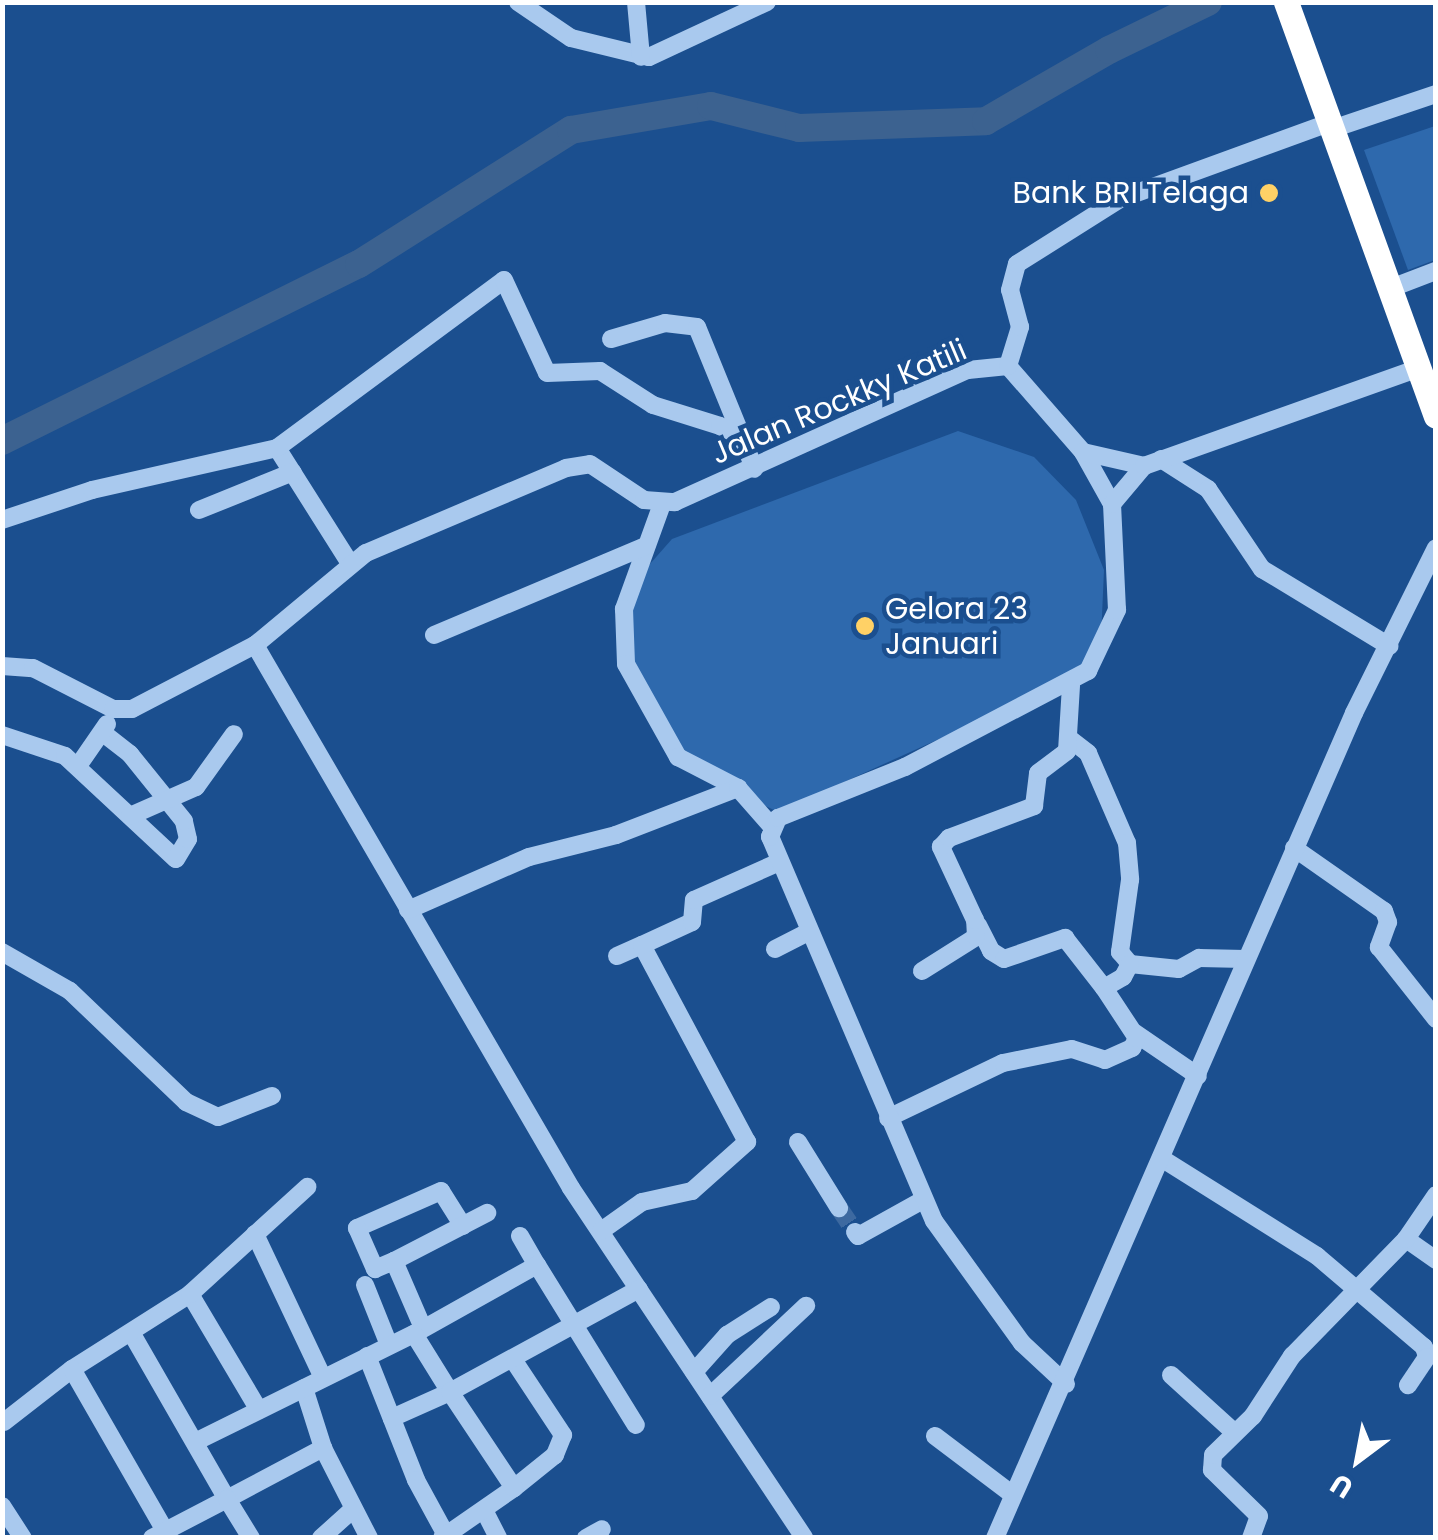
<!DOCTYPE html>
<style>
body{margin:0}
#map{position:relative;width:1438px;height:1540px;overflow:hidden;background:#1b4f8f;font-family:Poppins,sans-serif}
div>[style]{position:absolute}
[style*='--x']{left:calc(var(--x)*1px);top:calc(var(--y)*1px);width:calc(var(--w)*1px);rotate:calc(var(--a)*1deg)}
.green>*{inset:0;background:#2e69ad}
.river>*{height:28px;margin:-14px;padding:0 14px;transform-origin:14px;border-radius:14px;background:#3c6290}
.minor-tunnel>*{height:18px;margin-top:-9px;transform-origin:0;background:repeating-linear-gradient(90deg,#3d69a0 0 18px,transparent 0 27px)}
.minor>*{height:18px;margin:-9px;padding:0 9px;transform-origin:9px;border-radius:9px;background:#a9c9ee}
.highway>*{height:25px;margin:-12.5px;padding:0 12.5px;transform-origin:12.5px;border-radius:12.5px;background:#fff}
.dots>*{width:28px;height:28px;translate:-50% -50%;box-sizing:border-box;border:5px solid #1b4f8f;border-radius:50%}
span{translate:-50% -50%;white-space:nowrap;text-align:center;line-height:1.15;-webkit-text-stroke:9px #1b4f8f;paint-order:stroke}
.poi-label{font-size:30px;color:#fff}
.right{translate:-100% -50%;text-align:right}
.left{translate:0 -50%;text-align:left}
.street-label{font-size:30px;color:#fff}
.frame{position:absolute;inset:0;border:5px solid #fff;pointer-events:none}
.north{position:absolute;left:1308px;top:1410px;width:100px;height:100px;-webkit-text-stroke:8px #1b4f8f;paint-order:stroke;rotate:212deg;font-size:28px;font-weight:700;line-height:40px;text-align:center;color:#fff}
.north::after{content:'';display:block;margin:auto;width:35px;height:45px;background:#fff;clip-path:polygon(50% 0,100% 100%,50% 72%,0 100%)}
</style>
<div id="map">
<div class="green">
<i style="clip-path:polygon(1435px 126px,1435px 260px,1408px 270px,1364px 150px)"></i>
<i style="clip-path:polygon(958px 431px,1034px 457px,1076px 500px,1104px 570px,1101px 638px,1080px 675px,778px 812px,688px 768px,631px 664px,628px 614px,642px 573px,672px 539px)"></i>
</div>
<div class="river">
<i style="--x:2;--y:441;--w:398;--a:-26.4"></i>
<i style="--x:359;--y:264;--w:251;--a:-32.3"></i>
<i style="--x:571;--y:130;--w:142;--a:-9.7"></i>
<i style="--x:711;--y:106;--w:91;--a:14"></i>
<i style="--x:799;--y:128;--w:187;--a:-2.1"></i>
<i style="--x:986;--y:121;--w:142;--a:-30"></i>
<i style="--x:1109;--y:50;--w:110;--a:-25.9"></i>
</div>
<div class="minor-tunnel">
<i style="--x:839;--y:1208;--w:29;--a:56"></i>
</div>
<div class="minor">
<i style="--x:518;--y:2;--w:64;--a:34.2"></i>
<i style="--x:571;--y:38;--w:80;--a:13.7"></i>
<i style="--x:649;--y:57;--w:130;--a:-25"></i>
<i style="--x:636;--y:2;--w:55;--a:84.8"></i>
<i style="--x:1344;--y:125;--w:97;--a:-18.6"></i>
<i style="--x:1399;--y:285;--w:40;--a:-21"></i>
<i style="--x:611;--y:339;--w:56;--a:-16.5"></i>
<i style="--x:665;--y:323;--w:32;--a:7"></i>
<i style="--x:697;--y:327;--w:119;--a:67.8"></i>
<i style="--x:1008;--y:366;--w:114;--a:48.9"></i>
<i style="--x:1083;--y:452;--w:60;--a:60.9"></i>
<i style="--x:277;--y:448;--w:138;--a:57.7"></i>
<i style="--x:1083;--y:452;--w:63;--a:12.9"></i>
<i style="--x:1161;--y:459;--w:56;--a:32.6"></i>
<i style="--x:1208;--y:489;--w:97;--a:56"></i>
<i style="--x:1262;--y:569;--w:149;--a:31.2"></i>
<i style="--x:662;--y:504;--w:112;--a:109.9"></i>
<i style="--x:624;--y:609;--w:55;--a:87.9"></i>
<i style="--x:626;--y:664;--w:107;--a:60.8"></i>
<i style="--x:678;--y:757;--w:68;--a:27.3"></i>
<i style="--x:199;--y:510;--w:101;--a:-22"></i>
<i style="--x:2;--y:520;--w:95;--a:-18.4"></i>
<i style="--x:92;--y:490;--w:190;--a:-12.8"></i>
<i style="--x:277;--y:448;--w:282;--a:-36.5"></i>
<i style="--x:504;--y:280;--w:102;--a:65.2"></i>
<i style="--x:547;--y:373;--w:53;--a:-2.2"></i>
<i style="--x:600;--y:371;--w:63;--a:32.7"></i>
<i style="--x:653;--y:405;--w:70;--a:17.4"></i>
<i style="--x:720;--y:426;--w:25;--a:27"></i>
<i style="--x:742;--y:437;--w:34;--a:69"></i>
<i style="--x:434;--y:635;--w:230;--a:-22.8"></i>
<i style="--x:255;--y:645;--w:628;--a:59.8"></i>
<i style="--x:571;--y:1188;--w:420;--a:56.3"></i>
<i style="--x:2;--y:666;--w:31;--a:4"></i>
<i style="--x:33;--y:668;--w:90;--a:27.1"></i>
<i style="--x:113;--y:709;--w:19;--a:0"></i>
<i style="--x:132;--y:709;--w:139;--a:-27.5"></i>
<i style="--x:255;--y:645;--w:144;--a:-39.7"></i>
<i style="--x:366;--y:553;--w:217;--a:-23"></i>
<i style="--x:566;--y:468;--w:24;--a:-9"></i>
<i style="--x:590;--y:464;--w:65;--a:33.7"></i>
<i style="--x:644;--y:500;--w:31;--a:4"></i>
<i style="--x:675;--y:502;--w:321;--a:-24.3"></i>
<i style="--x:968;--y:370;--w:40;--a:-5.7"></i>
<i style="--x:1008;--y:366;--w:41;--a:-72.9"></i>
<i style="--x:1020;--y:327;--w:38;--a:-105"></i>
<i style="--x:1010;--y:290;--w:27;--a:-75"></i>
<i style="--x:1017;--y:264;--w:122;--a:-32.3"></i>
<i style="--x:1120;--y:199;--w:225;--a:-20"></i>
<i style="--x:2;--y:735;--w:66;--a:18.4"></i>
<i style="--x:65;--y:756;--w:151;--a:42.9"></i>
<i style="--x:176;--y:859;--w:23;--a:-59"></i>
<i style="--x:188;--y:839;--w:18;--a:-103"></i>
<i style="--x:184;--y:821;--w:86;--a:-128.9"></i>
<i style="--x:130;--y:754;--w:34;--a:-142"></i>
<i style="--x:1070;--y:739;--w:23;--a:38"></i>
<i style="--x:1088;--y:753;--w:98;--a:66.6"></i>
<i style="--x:1127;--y:843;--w:37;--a:85"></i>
<i style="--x:1130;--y:880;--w:73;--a:97.9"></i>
<i style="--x:1120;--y:952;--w:16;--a:50"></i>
<i style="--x:1130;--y:964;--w:49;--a:5.8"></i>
<i style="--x:1179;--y:969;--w:23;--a:-29"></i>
<i style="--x:1199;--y:958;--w:46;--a:1.2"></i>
<i style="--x:78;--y:766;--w:51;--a:-55.4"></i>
<i style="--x:130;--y:816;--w:72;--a:-23.7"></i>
<i style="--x:196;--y:787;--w:65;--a:-54.4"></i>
<i style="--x:1294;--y:848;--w:110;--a:35"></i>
<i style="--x:1384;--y:911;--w:12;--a:70"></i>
<i style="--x:1388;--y:922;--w:27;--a:110"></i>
<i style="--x:1379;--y:947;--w:92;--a:51.6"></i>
<i style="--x:408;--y:910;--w:132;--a:-23.7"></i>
<i style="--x:529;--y:857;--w:90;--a:-14.2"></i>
<i style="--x:616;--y:835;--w:131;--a:-21.1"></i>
<i style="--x:738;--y:788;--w:53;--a:48.8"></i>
<i style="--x:978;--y:925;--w:29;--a:63"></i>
<i style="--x:991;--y:951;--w:15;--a:32"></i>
<i style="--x:1004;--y:959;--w:65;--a:-19"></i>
<i style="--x:1065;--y:938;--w:63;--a:52"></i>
<i style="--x:775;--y:949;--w:39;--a:-27"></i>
<i style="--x:2;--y:952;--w:78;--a:29.8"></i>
<i style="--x:70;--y:991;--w:161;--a:43.7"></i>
<i style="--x:186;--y:1102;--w:35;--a:25"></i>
<i style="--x:218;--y:1117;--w:58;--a:-21.3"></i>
<i style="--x:617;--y:956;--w:27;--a:-24"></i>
<i style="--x:922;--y:971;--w:64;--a:-32.2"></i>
<i style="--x:976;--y:937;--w:17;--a:-93"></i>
<i style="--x:975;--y:920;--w:81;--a:-115"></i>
<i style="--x:941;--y:847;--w:12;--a:-48"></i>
<i style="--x:949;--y:838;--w:91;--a:-20.6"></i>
<i style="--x:1034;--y:806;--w:33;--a:-83"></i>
<i style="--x:1038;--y:773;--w:36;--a:-37"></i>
<i style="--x:1067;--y:751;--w:66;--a:-86.5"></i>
<i style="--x:1135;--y:1033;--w:76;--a:34.3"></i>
<i style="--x:888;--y:1118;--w:127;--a:-25.6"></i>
<i style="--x:1003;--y:1063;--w:70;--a:-11.5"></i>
<i style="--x:1072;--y:1049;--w:35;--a:18"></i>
<i style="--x:1105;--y:1060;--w:30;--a:-24"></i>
<i style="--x:1132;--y:1048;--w:11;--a:-63"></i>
<i style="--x:1137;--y:1038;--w:60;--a:-123.4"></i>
<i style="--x:1104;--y:988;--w:22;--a:-30"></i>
<i style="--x:1123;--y:977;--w:15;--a:-62"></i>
<i style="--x:798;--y:1142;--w:78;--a:58.2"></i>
<i style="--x:1161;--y:1158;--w:184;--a:32.1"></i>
<i style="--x:1317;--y:1256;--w:140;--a:40.4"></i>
<i style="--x:1424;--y:1347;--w:10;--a:73"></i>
<i style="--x:1427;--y:1357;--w:34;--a:124"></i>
<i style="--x:463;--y:1226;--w:41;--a:-122.2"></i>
<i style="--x:441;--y:1191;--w:92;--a:156.2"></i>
<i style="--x:357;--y:1228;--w:45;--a:66.3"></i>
<i style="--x:375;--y:1269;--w:21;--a:-23"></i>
<i style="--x:394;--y:1261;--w:105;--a:-27.3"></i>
<i style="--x:601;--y:1231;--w:50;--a:-35.3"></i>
<i style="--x:642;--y:1202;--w:51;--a:-12.4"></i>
<i style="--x:692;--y:1191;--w:74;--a:-41.7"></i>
<i style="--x:747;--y:1142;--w:223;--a:-118.1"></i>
<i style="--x:642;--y:945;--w:55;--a:-24.7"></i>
<i style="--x:692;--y:922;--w:22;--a:-85"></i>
<i style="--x:694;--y:900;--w:91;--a:-24"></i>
<i style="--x:855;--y:1232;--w:5;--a:53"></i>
<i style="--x:858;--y:1236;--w:74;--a:-29"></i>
<i style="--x:255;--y:1234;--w:159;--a:64.7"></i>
<i style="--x:520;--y:1236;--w:34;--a:60"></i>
<i style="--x:1406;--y:1239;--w:37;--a:35"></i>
<i style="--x:394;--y:1261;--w:73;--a:66.6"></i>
<i style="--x:365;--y:1285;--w:65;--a:68.2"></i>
<i style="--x:190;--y:1294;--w:135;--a:59.3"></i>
<i style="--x:132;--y:1334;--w:190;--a:60.1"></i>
<i style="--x:227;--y:1499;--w:109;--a:-28"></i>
<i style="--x:414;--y:1334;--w:141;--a:-29.3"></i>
<i style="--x:537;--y:1265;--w:188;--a:58.3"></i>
<i style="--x:367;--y:1356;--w:133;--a:68.4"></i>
<i style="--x:416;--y:1480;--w:63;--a:61.4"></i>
<i style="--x:514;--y:1361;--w:89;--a:56.5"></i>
<i style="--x:563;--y:1435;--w:22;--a:112"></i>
<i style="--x:555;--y:1455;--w:53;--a:141.2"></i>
<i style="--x:72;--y:1369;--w:140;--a:-32.4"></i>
<i style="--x:190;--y:1294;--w:159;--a:-42.4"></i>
<i style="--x:694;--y:1372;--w:50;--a:-48.3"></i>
<i style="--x:727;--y:1335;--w:52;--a:-32.5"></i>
<i style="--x:1171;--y:1375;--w:86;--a:42.2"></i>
<i style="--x:1066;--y:1384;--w:60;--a:-137"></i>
<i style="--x:1022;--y:1343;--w:150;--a:-125.8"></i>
<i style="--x:934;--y:1221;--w:418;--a:-113.1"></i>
<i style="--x:770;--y:837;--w:21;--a:-67"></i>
<i style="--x:778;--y:818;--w:137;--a:-21.9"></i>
<i style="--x:905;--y:767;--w:207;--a:-27.7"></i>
<i style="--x:1088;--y:671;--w:68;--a:-64.6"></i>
<i style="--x:1117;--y:610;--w:106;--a:-92.7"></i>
<i style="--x:1112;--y:504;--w:50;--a:-49.9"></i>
<i style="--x:1144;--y:466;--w:292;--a:-19.6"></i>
<i style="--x:304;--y:1388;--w:63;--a:72.4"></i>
<i style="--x:323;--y:1448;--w:101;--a:62.9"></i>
<i style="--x:710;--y:1396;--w:132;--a:-43.2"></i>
<i style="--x:4;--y:1422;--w:86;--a:-37.9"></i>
<i style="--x:72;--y:1369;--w:195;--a:60.1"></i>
<i style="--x:935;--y:1436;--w:98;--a:37.1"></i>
<i style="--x:195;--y:1442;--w:244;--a:-26.3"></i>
<i style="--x:414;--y:1334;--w:68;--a:58.2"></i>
<i style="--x:450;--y:1392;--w:64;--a:155.9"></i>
<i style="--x:2;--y:1506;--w:38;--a:57"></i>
<i style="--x:485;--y:1512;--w:29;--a:63"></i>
<i style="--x:152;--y:1538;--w:85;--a:-27.5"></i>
<i style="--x:227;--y:1499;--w:46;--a:58.4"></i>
<i style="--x:321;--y:1538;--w:40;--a:-42"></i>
<i style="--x:442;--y:1538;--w:88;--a:-34.8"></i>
<i style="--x:514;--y:1488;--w:115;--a:-123.7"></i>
<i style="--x:450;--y:1392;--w:215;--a:-28.6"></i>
<i style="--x:586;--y:1538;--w:18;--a:-29"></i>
<i style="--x:995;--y:1538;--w:900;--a:-66.48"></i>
<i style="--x:1354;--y:713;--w:184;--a:-63.6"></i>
<i style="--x:1251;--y:1538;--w:23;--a:-70"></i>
<i style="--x:1259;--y:1516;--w:66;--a:-135.6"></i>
<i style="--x:1212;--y:1470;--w:15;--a:-86"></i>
<i style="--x:1213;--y:1455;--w:56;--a:-44.3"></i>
<i style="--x:1253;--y:1416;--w:72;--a:-57"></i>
<i style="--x:1292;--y:1356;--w:163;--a:-45.7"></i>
<i style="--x:1406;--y:1239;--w:53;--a:-55.7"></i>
</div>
<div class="highway">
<i style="--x:1286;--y:2;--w:440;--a:70.1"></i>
</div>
<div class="dots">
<i style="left:1269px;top:193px;background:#ffd166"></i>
<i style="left:865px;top:626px;background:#ffd166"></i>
</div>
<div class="poi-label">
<span class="right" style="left:1249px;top:193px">Bank BRI Telaga</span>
<span class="left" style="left:885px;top:626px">Gelora 23<br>Januari</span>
</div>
<div class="street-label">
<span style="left:839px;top:402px;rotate:-23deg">Jalan Rockky Katili</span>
</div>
<div class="frame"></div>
<div class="north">U</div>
</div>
